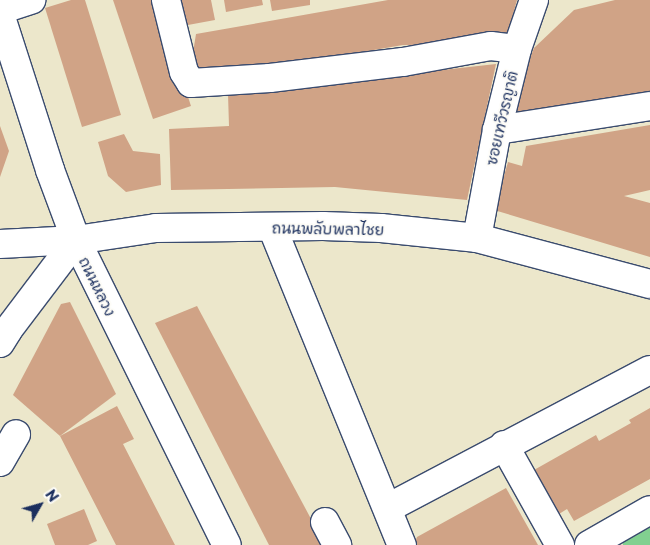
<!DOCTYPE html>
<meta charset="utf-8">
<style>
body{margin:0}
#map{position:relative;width:650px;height:545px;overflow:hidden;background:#ece7cb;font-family:"Playpen Sans","Playpen Sans Thai",sans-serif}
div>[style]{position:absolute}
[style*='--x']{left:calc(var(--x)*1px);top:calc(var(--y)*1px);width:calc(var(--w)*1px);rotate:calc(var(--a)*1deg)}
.green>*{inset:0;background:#81d090}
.building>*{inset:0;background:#d0a386}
.roads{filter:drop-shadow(1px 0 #3a4b6e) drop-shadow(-1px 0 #3a4b6e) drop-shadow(0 1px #3a4b6e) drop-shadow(0 -1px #3a4b6e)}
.minor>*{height:28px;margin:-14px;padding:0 14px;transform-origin:14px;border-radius:14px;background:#fff}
span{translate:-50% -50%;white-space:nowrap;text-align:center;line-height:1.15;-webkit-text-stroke:4px #fdfcf7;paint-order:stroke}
.street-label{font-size:15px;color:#1b2f5e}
.north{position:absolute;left:15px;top:480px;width:50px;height:50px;-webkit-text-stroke:4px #fdfcf7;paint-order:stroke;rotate:52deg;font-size:14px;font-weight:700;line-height:20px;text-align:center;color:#1b2f5e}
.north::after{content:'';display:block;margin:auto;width:18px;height:22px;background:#1b2f5e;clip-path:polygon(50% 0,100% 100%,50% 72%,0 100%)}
</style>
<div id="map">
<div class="green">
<i style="clip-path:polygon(650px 527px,650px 545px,623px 545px,622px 540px)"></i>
</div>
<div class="building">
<i style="clip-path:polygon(71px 0,85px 0,121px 115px,82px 127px,45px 8px)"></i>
<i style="clip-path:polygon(113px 0,156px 0,191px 106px,153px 119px)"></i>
<i style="clip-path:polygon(172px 0,211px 0,215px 20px,177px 27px)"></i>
<i style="clip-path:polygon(224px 0,262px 0,263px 5px,226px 12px)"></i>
<i style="clip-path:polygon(270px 0,310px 0,310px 5px,272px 11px)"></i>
<i style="clip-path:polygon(388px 0,517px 0,505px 44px,403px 45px,251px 71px,190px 71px,196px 34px)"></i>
<i style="clip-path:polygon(615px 0,650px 0,650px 97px,505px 121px,534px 48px,574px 10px)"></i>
<i style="clip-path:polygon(496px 64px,467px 200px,335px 187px,171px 190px,169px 129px,229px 126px,228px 94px)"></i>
<i style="clip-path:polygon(650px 125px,650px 190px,624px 196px,650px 203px,650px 257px,494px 210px,508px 162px,522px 166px,526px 146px)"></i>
<i style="clip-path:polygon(0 126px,9px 151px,0 177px)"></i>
<i style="clip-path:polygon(124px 134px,133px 151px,160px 154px,161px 185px,126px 192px,108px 176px,98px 142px)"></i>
<i style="clip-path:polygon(70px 302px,116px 394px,60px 436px,13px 395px,61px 304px)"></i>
<i style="clip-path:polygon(197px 306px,325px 545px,269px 545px,155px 323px)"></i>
<i style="clip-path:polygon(117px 406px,134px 439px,123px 444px,175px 545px,116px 545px,60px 436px)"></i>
<i style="clip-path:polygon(650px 408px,650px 479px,574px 521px,567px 509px,559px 514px,534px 470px,596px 435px,599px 441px,631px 423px,629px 420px)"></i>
<i style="clip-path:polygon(506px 488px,538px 545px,414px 545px,417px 537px)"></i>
<i style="clip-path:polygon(84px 509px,97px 541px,88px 545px,55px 545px,47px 524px)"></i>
</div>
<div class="roads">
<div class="minor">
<i style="--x:166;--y:0;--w:74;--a:76"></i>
<i style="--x:184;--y:72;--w:13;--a:58"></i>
<i style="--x:191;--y:83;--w:79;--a:-3.6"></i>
<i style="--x:270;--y:78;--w:134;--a:-6.9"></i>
<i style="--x:403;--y:62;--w:89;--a:-10.3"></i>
<i style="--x:491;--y:46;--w:26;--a:7"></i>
<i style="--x:0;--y:10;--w:33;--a:-18"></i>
<i style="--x:0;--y:14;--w:164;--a:72.2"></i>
<i style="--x:50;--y:170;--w:75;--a:69.6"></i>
<i style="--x:76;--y:240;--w:340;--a:63.7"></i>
<i style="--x:497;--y:130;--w:155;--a:-8.9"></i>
<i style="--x:272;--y:227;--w:344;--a:67.8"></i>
<i style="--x:477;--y:238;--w:110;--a:-79.5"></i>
<i style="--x:497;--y:130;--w:83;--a:-76.1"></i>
<i style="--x:517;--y:49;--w:52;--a:-70.9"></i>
<i style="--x:0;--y:244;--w:76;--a:-3"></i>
<i style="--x:76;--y:240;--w:81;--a:-8.5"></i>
<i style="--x:156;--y:228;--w:167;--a:-0.7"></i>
<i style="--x:323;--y:226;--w:58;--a:2"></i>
<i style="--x:381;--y:228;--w:97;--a:5.9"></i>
<i style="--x:477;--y:238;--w:179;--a:14.9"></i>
<i style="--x:0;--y:343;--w:15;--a:-58"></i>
<i style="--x:8;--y:330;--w:113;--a:-52.9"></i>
<i style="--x:504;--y:445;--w:115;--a:60.8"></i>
<i style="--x:0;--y:462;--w:32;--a:-60"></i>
<i style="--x:388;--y:508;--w:296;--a:-27.8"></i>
<i style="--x:325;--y:522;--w:26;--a:62"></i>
<i style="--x:589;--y:545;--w:70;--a:-29.8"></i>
</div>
</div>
<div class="street-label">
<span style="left:501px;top:118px;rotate:-77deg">ซอยเทวีวรญาติ</span>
<span style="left:328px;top:228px;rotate:1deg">ถนนพลับพลาไชย</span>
<span style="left:98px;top:286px;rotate:64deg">ถนนหลวง</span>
</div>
<div class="north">N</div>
</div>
